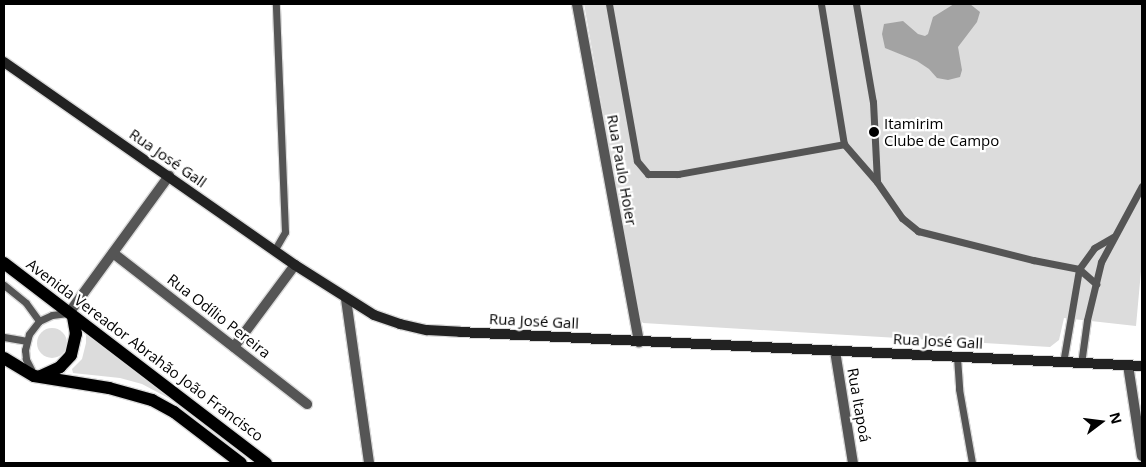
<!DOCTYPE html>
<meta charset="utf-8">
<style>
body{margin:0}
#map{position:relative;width:1146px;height:467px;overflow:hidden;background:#fff;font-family:"Open Sans",sans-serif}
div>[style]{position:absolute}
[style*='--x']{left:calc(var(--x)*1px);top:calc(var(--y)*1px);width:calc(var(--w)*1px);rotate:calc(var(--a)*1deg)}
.green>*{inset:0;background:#dcdcdc}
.round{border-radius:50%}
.water>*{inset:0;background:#a3a3a3}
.roads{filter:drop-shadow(1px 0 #dbdbdb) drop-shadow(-1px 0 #dbdbdb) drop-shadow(0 1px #dbdbdb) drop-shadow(0 -1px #dbdbdb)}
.service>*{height:7px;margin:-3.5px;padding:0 3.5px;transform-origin:3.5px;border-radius:3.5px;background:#555}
.minor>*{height:10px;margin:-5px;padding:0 5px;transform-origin:5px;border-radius:5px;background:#555}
.secondary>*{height:10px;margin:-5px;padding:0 5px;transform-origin:5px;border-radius:5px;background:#222}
.primary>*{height:12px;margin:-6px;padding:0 6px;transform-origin:6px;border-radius:6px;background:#000}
.dots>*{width:14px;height:14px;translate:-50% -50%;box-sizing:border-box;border:2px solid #fff;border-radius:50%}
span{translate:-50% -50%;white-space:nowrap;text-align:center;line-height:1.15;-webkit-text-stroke:4.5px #fff;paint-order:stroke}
.poi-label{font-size:15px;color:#000}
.left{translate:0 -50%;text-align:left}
.street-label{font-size:15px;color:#000}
.frame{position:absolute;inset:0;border:5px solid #000;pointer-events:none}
.north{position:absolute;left:1076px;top:397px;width:50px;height:50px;-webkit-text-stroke:4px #fff;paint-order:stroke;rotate:75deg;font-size:14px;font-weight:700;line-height:20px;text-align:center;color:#000}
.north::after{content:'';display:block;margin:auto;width:18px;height:22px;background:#000;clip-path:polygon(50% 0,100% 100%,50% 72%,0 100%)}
</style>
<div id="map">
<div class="green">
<i style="clip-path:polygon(584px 4px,1142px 4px,1142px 260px,1136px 326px,1064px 318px,1059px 340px,1050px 347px,643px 323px,639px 318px)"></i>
<i class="round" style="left:37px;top:328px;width:30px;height:30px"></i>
<i style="clip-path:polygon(86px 332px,176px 402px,142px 384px,120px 378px,73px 373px,72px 369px,82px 359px,86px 343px)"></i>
</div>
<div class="water">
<i style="clip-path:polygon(954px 4px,970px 4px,980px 12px,977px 22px,958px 47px,962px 70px,960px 77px,948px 80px,937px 78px,929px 69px,917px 61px,885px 48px,882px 34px,884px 24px,903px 21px,918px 34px,925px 36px,928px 34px,933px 17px)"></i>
</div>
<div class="roads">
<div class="service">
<i style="--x:609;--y:4;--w:159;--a:79.9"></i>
<i style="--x:637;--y:161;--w:17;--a:50"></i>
<i style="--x:648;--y:174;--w:30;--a:0"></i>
<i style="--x:678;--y:174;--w:169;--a:-10.2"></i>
<i style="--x:821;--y:4;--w:142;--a:80.7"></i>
<i style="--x:844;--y:144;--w:50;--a:49"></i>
<i style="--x:877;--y:182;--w:44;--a:55.2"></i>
<i style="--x:902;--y:218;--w:21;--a:39"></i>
<i style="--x:918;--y:231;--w:119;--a:14.2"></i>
<i style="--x:1033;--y:260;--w:47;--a:11.1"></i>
<i style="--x:1079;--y:269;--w:23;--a:41"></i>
<i style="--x:856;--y:4;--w:99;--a:80.2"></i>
<i style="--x:873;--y:102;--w:79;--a:87.1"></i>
<i style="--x:274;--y:251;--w:22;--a:-60"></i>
<i style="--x:285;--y:232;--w:228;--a:-92.3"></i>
<i style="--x:4;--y:285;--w:28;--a:39"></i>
<i style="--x:26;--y:303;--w:22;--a:54"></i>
<i style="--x:4;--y:337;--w:22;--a:10"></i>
<i style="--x:957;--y:357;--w:32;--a:86"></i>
<i style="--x:959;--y:389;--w:75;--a:80"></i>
<i style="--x:1063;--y:363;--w:95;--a:-80.3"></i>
<i style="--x:1079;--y:269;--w:26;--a:-54"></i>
<i style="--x:1094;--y:248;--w:22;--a:-30"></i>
<i style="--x:1081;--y:364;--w:44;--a:-82.2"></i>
<i style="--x:1087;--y:320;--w:60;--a:-76.4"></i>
<i style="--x:1101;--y:262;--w:86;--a:-61.7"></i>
<i style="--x:33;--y:373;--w:16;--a:-117"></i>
<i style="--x:26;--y:359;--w:9;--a:-96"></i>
<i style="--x:25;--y:350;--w:16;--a:-76"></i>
<i style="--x:29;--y:334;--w:16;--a:-52"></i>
<i style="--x:39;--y:321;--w:14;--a:-25"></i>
<i style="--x:52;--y:315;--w:16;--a:-7"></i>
</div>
<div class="minor">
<i style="--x:577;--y:4;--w:344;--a:79.6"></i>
<i style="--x:113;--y:253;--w:246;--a:37.9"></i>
<i style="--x:346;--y:299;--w:166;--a:82"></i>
<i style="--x:69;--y:313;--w:170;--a:-53.9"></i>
<i style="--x:234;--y:347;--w:102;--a:-53.4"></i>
<i style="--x:835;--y:351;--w:113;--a:80.9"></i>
<i style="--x:1128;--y:365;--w:92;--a:81.3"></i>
</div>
<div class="secondary">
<i style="--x:4;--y:62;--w:355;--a:34.9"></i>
<i style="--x:295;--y:265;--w:93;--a:32.3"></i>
<i style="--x:374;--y:315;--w:28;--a:19"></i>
<i style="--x:400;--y:324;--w:28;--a:13"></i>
<i style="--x:427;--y:330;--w:33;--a:3"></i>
<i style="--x:460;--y:332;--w:683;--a:2.85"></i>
</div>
<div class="primary">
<i style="--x:4;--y:263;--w:330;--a:37.4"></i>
<i style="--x:4;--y:358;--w:35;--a:31"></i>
<i style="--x:34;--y:376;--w:76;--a:9.1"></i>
<i style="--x:109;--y:388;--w:45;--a:15.6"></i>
<i style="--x:152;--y:400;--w:25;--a:29"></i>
<i style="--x:174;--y:412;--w:84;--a:37.3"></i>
<i style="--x:41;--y:376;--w:21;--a:-25"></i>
<i style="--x:60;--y:367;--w:16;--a:-47"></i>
<i style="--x:71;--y:355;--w:22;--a:-77"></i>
<i style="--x:76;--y:334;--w:17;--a:-100"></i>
</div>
</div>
<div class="dots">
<i style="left:874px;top:132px;background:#000"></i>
</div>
<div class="poi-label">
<span class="left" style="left:884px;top:132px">Itamirim<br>Clube de Campo</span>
</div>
<div class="street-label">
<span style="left:168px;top:158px;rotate:35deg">Rua José Gall</span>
<span style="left:622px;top:170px;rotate:80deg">Rua Paulo Hoier</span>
<span style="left:219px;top:316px;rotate:38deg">Rua Odílio Pereira</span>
<span style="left:534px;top:321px;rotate:3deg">Rua José Gall</span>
<span style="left:938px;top:341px;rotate:3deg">Rua José Gall</span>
<span style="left:145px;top:350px;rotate:37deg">Avenida Vereador Abrahão João Francisco</span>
<span style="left:859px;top:405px;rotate:80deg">Rua Itapoá</span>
</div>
<div class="frame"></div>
<div class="north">N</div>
</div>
